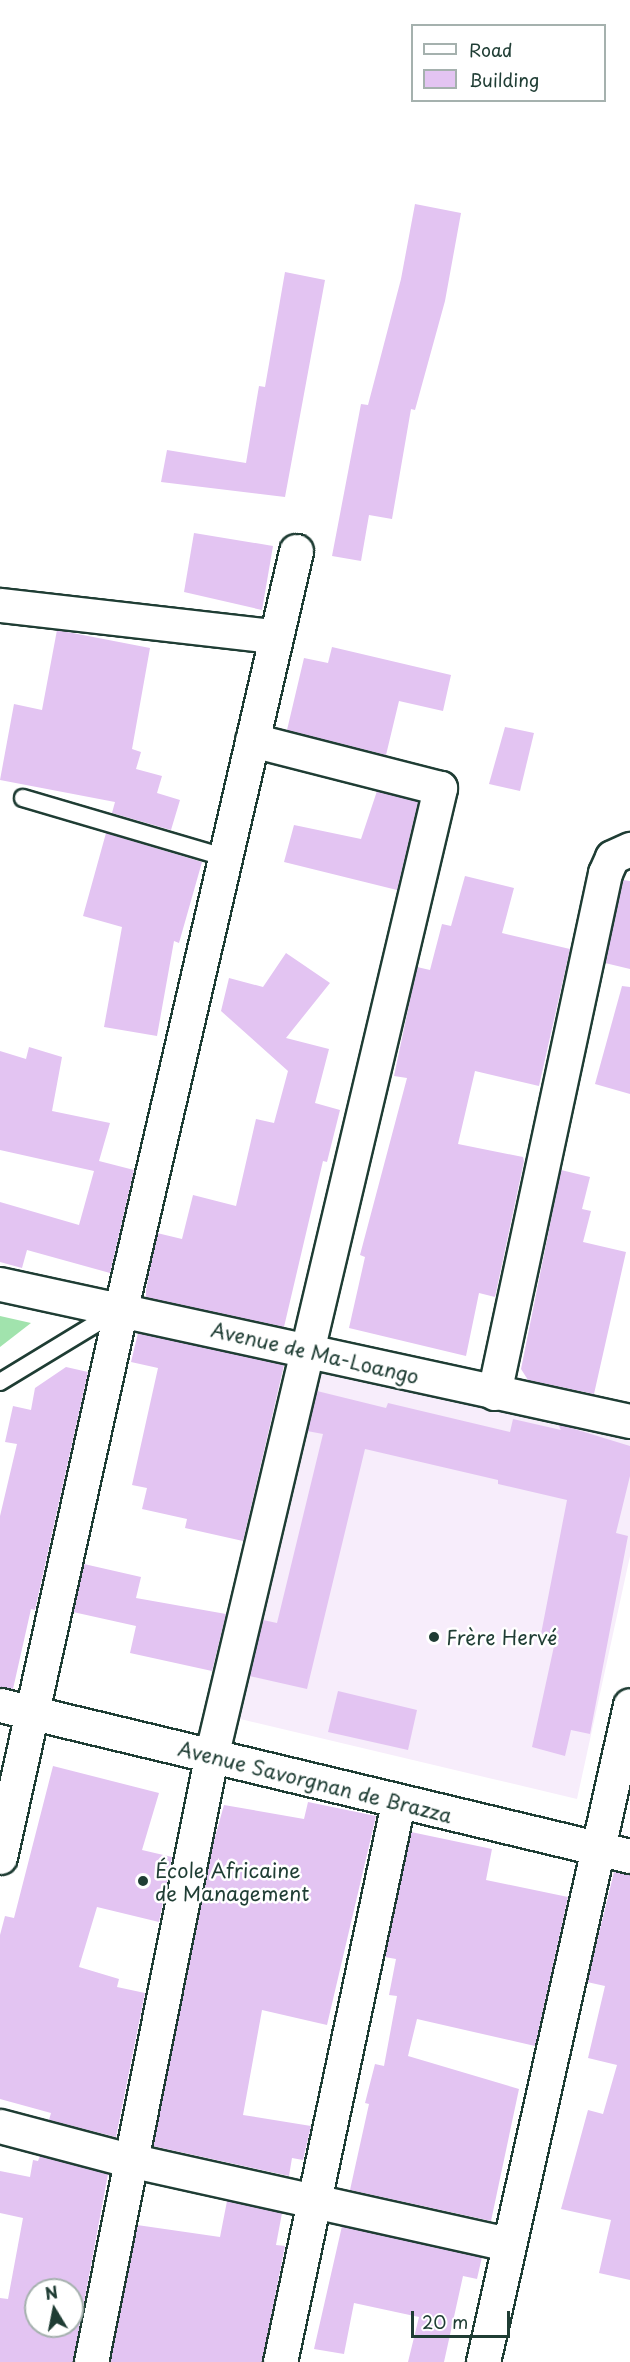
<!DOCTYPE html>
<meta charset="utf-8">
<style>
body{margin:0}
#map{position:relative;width:630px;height:2362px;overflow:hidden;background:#fff;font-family:"Playpen Sans",sans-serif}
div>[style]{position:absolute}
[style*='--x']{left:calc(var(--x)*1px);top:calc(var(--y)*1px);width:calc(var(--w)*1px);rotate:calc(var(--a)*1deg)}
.built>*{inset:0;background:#f7edfb}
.green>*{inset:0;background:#a1e3ad}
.building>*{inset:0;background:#e3c4f2}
.roads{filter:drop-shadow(2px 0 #1f3d34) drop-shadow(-2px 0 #1f3d34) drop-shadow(0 2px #1f3d34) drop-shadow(0 -2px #1f3d34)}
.service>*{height:16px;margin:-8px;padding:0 8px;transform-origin:8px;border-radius:8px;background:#fff}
.minor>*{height:33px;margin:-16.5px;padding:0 16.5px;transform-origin:16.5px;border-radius:16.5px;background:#fff}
.secondary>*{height:33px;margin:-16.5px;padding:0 16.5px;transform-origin:16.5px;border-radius:16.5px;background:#fff}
.dots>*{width:16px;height:16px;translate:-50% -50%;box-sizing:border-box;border:3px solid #fff;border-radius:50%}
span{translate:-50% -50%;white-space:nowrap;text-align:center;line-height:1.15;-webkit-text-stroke:5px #fff;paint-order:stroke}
.street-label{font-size:20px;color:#1f3d34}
.poi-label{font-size:20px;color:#1f3d34}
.left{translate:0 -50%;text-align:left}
.legend{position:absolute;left:411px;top:24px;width:195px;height:78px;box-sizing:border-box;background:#fff;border:2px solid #a5b1ae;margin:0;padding:8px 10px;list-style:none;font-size:18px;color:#1f3d34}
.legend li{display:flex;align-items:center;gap:12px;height:30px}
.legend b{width:30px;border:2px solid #a5b1ae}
.north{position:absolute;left:24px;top:2278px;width:60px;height:60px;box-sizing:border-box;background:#fff;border:2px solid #a5b1ae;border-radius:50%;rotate:350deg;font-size:16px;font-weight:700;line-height:24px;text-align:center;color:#1f3d34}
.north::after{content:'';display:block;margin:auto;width:21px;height:27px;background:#1f3d34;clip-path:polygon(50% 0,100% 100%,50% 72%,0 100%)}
.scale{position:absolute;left:411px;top:2311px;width:99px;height:27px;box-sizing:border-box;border:3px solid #1f3d34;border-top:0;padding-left:8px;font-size:18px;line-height:21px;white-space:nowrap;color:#1f3d34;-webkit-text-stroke:4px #fff;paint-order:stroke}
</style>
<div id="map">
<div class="built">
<i style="clip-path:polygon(316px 1366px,630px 1435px,630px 1556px,577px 1799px,236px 1718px)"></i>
</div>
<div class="green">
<i style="clip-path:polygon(0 1316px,31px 1323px,0 1347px)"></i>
</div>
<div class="building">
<i style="clip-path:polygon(415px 204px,461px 213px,445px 301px,415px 410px,411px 409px,392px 519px,369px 515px,361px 561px,332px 556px,361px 404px,368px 405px,401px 279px)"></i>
<i style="clip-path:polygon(285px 272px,325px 280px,285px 497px,161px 482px,167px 450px,246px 463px,259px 386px,265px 387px)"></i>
<i style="clip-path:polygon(194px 533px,273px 546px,262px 610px,184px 592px)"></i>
<i style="clip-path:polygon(57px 630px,150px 648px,132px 749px,141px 752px,136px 769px,162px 776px,157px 793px,180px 800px,171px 830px,112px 813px,115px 802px,0 780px,14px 704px,42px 710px)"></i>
<i style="clip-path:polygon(332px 647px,451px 675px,443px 711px,399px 701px,386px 755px,287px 730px,304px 658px,328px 663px)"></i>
<i style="clip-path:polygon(505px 727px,534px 733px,520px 791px,489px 784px)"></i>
<i style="clip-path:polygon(377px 791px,418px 802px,397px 890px,284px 862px,294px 825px,361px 839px)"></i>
<i style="clip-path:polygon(106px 833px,202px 862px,179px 943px,174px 941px,157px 1036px,104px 1027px,122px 927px,83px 916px)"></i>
<i style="clip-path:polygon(465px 876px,514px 888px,502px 933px,570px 949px,539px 1086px,475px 1071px,458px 1144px,523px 1157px,524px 1161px,495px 1297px,479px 1293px,466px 1356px,349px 1328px,365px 1257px,360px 1255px,407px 1078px,394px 1076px,417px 967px,430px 970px,442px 924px,451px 926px)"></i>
<i style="clip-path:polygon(623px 880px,630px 881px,630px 969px,605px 963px)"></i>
<i style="clip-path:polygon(286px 953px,330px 983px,286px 1038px,329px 1049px,315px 1103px,340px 1110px,327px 1162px,323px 1161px,284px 1327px,146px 1297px,146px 1290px,157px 1233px,182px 1239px,193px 1195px,236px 1206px,256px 1119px,274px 1123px,288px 1071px,221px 1011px,229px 978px,263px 987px)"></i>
<i style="clip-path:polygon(622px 986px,630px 987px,630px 1094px,595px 1084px)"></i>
<i style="clip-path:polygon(29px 1047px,62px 1057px,52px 1111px,110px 1123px,99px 1161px,134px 1170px,110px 1273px,27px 1250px,22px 1268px,0 1262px,0 1202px,79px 1225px,94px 1171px,0 1150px,0 1051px,26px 1059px)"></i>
<i style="clip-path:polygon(561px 1170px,590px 1177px,582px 1209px,591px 1211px,583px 1242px,626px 1252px,594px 1394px,528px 1380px,521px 1369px)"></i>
<i style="clip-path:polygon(138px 1333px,284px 1365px,243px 1541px,185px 1528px,187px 1519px,142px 1509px,147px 1488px,132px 1485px,158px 1368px,131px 1362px)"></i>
<i style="clip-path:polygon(66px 1367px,88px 1372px,35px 1610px,31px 1609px,13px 1689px,0 1687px,0 1516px,17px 1444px,5px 1442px,13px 1406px,31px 1410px,35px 1388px)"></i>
<i style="clip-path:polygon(317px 1391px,386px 1408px,388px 1403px,510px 1432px,513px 1419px,561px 1430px,558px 1424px,630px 1446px,630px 1476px,616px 1533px,628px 1536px,590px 1734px,571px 1730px,565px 1756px,532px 1747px,556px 1637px,541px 1634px,567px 1500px,498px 1484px,498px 1480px,365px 1449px,307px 1689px,249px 1676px,263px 1620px,277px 1623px,323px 1434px,307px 1431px)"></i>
<i style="clip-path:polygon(84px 1564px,141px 1577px,136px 1598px,226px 1614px,212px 1671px,130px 1653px,136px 1626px,73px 1612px)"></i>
<i style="clip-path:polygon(338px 1691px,417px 1710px,408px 1750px,328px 1732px)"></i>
<i style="clip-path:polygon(53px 1766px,159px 1793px,142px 1850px,172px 1857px,159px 1922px,97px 1907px,79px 1967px,119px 1979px,117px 1987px,145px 1993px,116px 2137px,49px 2120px,51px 2113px,0 2099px,0 1935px,5px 1916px,14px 1918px)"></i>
<i style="clip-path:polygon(308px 1802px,376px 1816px,327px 2025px,262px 2010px,243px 2115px,311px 2126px,303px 2160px,292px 2158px,289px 2176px,153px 2146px,211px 1851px,224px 1805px,304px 1819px)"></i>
<i style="clip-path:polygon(411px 1832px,492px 1849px,486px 1880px,568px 1897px,535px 2046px,417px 2019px,408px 2056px,519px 2089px,491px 2221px,350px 2190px,369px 2104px,365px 2103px,375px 2064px,384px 2066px,397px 1996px,389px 1995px,396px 1959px,385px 1957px)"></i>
<i style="clip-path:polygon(614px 1872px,630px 1874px,630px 2280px,599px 2273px,611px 2220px,561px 2209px,588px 2110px,603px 2114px,617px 2065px,588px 2058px,605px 1986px,587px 1982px)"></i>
<i style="clip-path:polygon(evenodd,40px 2156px,108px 2174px,73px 2362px,0 2362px,0 2298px,8px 2299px,23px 2218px,0 2213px,0 2171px,30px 2177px,33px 2160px,38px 2161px,40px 2156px,36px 2290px,72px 2290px,72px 2326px,36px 2326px,36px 2290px)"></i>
<i style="clip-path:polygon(227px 2201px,282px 2213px,276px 2245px,285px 2246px,262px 2362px,110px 2362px,137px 2225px,220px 2237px)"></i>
<i style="clip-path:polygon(342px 2226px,482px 2257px,477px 2279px,463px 2276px,444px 2362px,408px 2362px,419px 2317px,354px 2303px,344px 2354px,314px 2349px)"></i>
</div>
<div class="roads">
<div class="service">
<i style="--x:23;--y:798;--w:209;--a:16.4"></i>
<i style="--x:0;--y:1382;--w:137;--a:-31.3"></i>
</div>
<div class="minor">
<i style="--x:0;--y:605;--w:276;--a:6.5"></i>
<i style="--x:0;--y:1284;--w:645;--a:12.27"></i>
<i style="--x:494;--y:1393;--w:532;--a:-77.95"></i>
<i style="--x:605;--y:873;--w:17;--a:-66"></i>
<i style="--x:612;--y:857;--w:20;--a:-24"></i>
<i style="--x:0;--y:1857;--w:562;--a:-77.57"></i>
<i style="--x:121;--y:1308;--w:777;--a:-76.98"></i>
<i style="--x:0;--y:2126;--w:133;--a:14.8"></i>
<i style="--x:129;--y:2160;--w:388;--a:12.5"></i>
<i style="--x:91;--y:2362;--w:617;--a:-78.78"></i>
<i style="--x:211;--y:1757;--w:996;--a:-76.7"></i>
<i style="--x:440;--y:788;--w:194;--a:-165.7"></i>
<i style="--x:280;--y:2362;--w:571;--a:-78.08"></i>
<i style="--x:483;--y:2362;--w:673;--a:-77.39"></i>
</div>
<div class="secondary">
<i style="--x:0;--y:1705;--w:648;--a:13.48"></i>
</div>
</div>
<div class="dots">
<i style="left:434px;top:1637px;background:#1f3d34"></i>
<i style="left:143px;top:1881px;background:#1f3d34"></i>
</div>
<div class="street-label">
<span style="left:315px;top:1353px;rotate:13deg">Avenue de Ma-Loango</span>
<span style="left:315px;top:1782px;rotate:14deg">Avenue Savorgnan de Brazza</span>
</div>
<div class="poi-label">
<span class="left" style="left:446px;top:1637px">Frère Hervé</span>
<span class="left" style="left:155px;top:1882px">École Africaine<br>de Management</span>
</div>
<ul class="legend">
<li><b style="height:8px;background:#fff"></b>Road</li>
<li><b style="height:16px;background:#e3c4f2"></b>Building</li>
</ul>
<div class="north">N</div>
<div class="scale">20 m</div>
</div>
